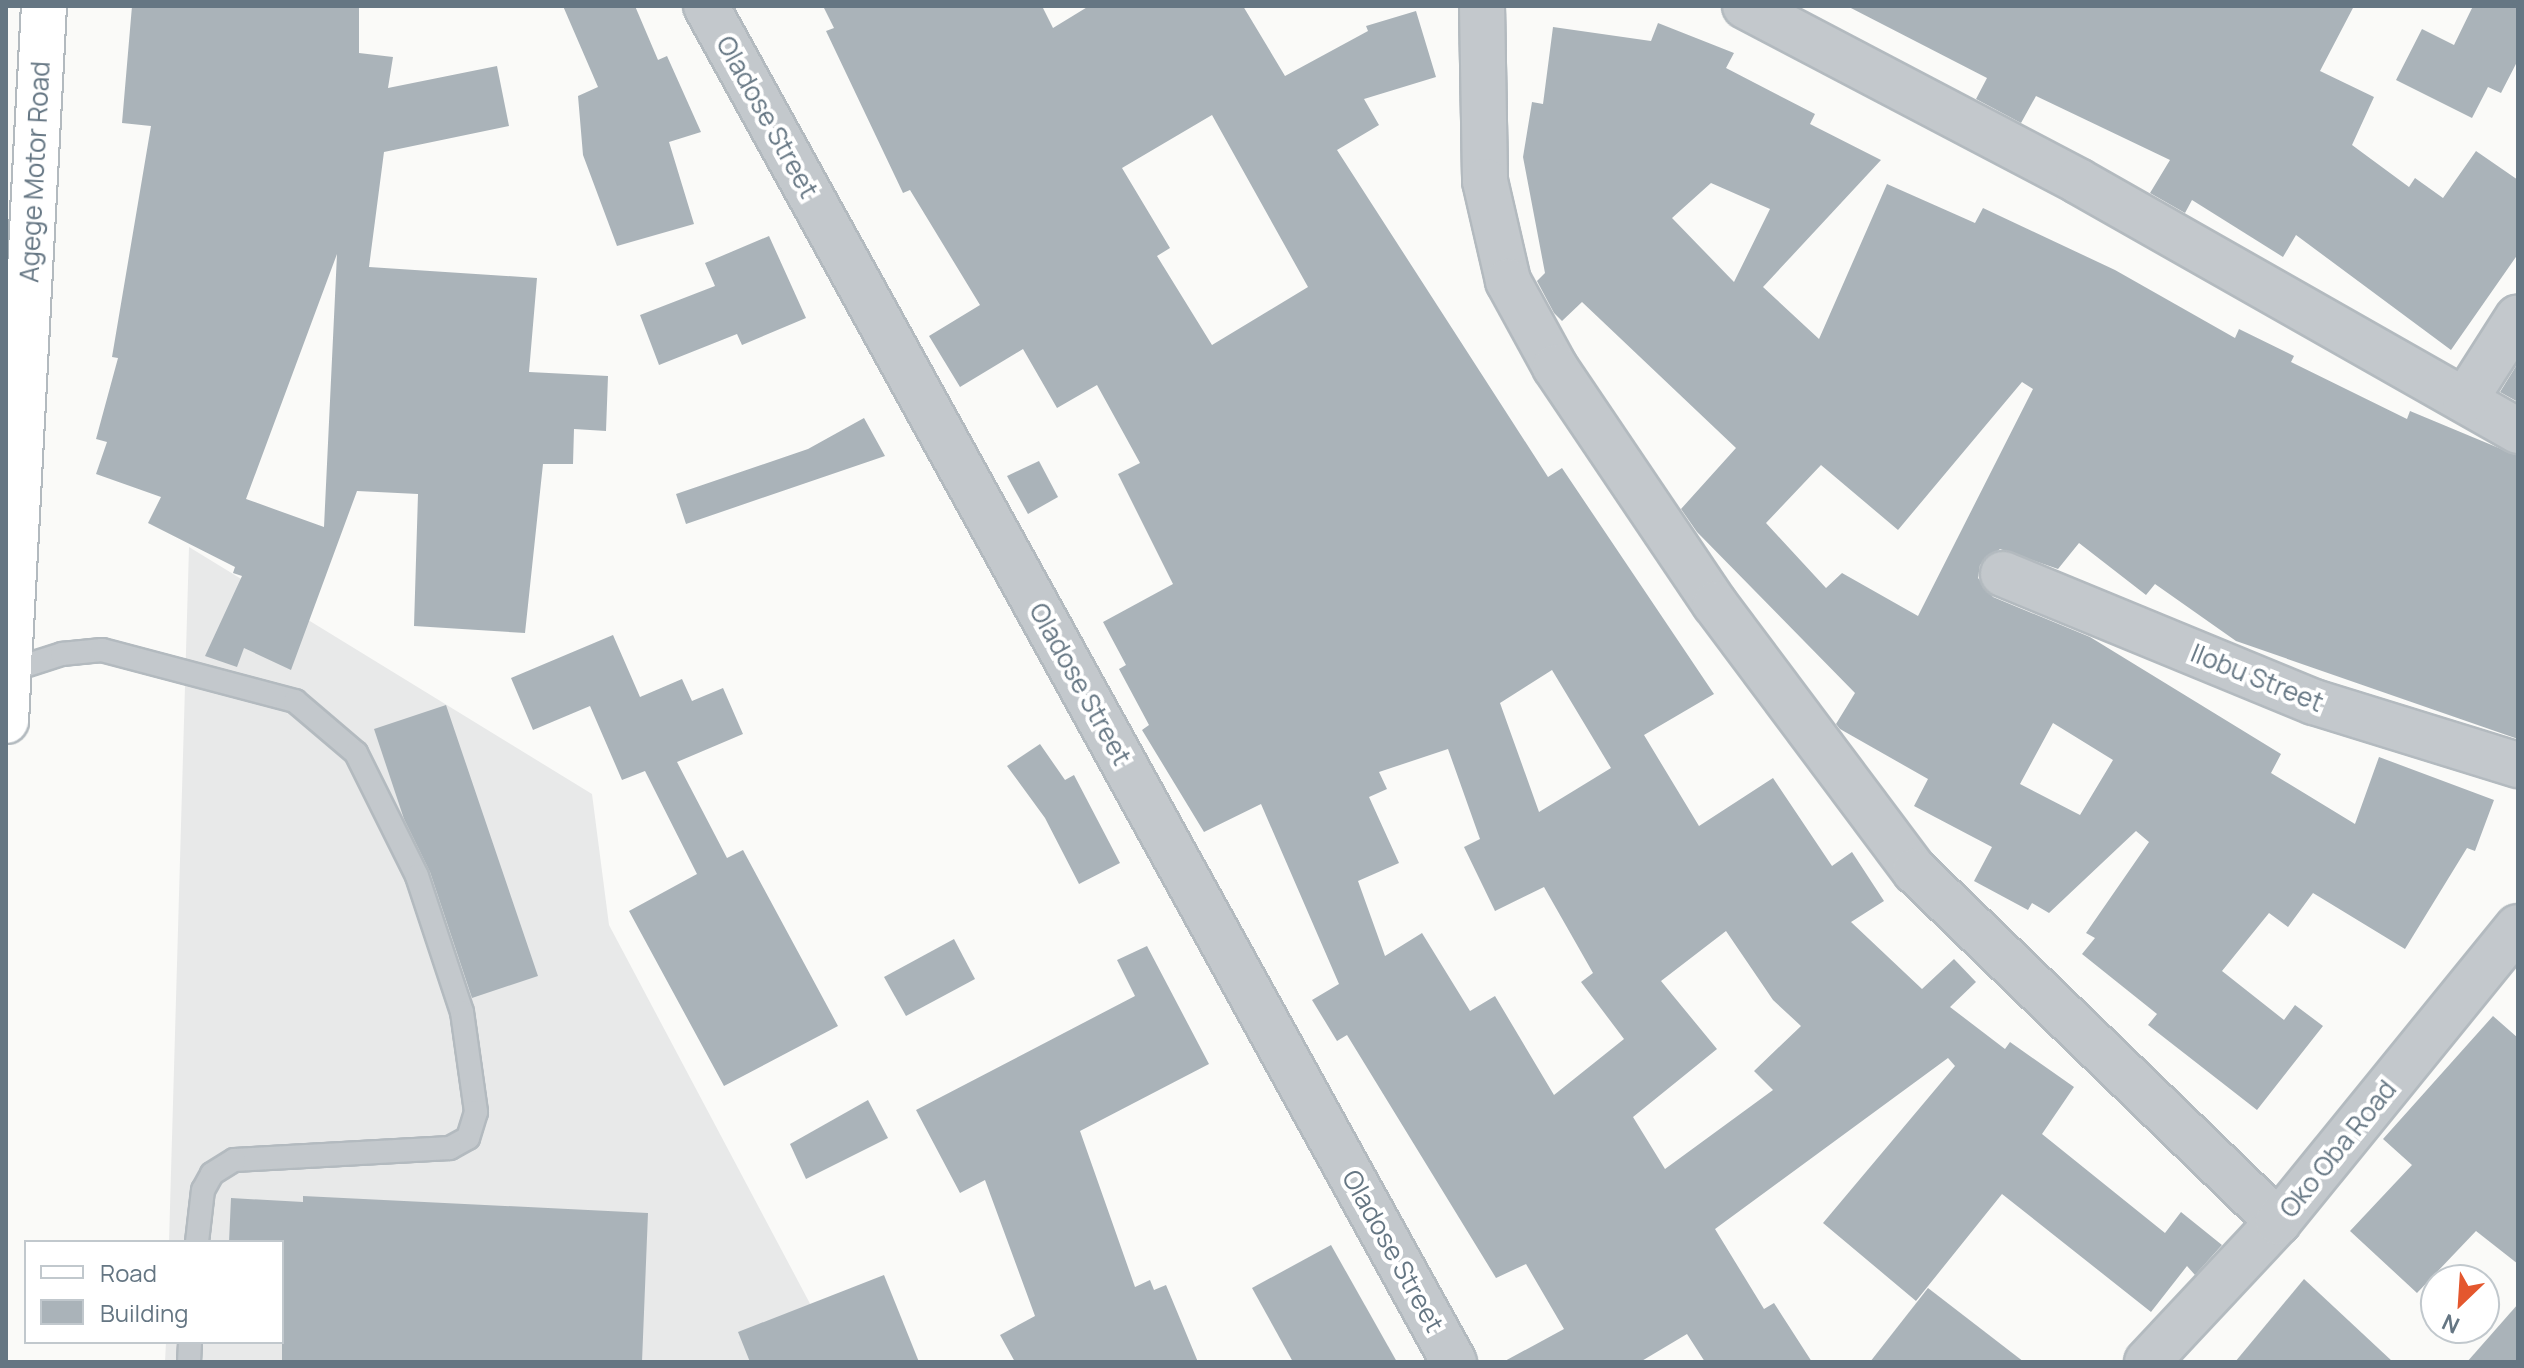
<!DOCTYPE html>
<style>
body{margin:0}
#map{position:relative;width:2524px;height:1368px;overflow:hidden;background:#fafaf8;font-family:Manrope,sans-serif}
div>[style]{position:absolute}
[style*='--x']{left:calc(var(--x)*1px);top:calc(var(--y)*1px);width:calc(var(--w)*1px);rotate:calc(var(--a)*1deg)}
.built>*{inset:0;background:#e8e9e9}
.building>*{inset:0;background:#aab3b9}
.roads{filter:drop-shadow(2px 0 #b3babf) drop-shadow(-2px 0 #b3babf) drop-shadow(0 2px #b3babf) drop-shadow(0 -2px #b3babf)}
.service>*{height:22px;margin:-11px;padding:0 11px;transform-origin:11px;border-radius:11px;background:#c3c8cc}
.minor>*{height:44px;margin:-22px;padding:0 22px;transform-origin:22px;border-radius:22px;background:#c3c8cc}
.tertiary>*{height:44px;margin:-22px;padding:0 22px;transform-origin:22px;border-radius:22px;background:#c3c8cc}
.secondary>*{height:44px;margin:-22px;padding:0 22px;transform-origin:22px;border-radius:22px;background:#fff}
span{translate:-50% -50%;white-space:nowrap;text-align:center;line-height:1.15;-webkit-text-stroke:8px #fff;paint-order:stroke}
.street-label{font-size:26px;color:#657683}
.frame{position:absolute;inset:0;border:8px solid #657683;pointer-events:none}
.legend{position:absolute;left:24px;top:1240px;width:260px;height:104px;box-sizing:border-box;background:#fff;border:2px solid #c1c8cd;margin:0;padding:10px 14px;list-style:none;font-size:24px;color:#657683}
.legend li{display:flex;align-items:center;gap:16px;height:40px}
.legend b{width:40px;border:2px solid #c1c8cd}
.north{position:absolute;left:2420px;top:1264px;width:80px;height:80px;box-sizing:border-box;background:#fff;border:2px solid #c1c8cd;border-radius:50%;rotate:205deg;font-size:22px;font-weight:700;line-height:32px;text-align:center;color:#657683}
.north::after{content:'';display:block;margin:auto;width:28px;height:36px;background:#e4572e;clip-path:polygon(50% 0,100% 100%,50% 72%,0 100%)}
</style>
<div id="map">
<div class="built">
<i style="clip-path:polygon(189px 547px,592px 794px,609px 925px,841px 1362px,165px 1362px,166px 1342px,282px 1342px,282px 1242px,169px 1242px)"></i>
</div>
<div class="building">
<i style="clip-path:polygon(evenodd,132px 6px,359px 6px,359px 53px,393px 57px,388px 88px,497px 66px,509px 126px,384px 152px,369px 267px,537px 278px,529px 372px,608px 376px,606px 431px,574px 429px,573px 464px,543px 464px,525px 633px,414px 626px,418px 494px,357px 491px,291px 670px,244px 648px,237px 667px,205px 656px,242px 576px,233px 573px,235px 567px,148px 523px,161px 497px,96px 474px,107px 442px,96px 439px,118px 358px,112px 357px,151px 126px,122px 123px,132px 6px,337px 254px,324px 527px,246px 499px,337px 254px)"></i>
<i style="clip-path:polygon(563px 6px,635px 6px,658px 60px,667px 56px,701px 132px,669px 142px,694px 224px,617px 246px,583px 155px,578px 96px,598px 87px)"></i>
<i style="clip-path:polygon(evenodd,823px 6px,1042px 6px,1053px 28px,1089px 6px,1243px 6px,1285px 76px,1368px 31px,1366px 26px,1416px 11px,1436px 77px,1364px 99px,1379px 125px,1337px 150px,1548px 477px,1562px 468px,1714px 694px,1644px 735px,1699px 826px,1773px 778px,1832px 866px,1852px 852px,1884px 901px,1851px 922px,1922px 989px,1954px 959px,1976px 982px,1950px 1007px,2005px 1049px,2010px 1042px,2074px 1087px,2042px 1134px,2165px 1233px,2181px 1212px,2222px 1245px,2195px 1275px,2187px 1266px,2151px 1312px,2002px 1194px,1916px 1301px,1823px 1223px,1955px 1066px,1948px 1058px,1715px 1229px,1764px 1309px,1774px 1303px,1812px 1362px,1705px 1362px,1687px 1334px,1640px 1362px,1503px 1362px,1564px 1329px,1526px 1264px,1496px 1278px,1347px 1035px,1337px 1041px,1312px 1000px,1339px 984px,1261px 804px,1204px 832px,1142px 730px,1149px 725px,1119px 669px,1126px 665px,1103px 622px,1173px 584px,1118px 474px,1140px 463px,1097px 385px,1057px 408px,1023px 349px,960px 387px,929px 336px,980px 305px,910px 190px,903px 193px,826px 31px,834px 28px,823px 6px,1212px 115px,1308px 287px,1212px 345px,1157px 256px,1170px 248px,1122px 168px,1212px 115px,823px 6px,1552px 670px,1611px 768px,1539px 812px,1500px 703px,1552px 670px,823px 6px,1448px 749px,1480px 839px,1464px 847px,1495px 911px,1544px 887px,1593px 973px,1581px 982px,1624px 1039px,1554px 1095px,1495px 996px,1470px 1011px,1422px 933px,1385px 956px,1358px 881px,1399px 863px,1369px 797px,1387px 789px,1379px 772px,1448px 749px,823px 6px,1726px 931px,1773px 1000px,1801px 1026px,1754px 1071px,1773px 1090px,1665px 1169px,1633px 1117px,1717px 1049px,1661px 981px,1726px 931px)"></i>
<i style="clip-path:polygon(1847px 6px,2354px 6px,2320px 71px,2374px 97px,2352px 145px,2409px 187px,2415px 178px,2443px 198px,2476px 151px,2518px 180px,2518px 254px,2451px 350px,2296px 235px,2283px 257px,2192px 200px,2185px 213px,2150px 193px,2170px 160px,2036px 96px,2021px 123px,1976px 99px,1987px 78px)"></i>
<i style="clip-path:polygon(2473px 6px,2518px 6px,2518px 60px,2501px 93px,2488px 87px,2472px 118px,2396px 80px,2422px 29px,2454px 45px)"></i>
<i style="clip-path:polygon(evenodd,1658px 23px,1734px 53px,1726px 68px,1815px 114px,1810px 124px,1881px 160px,1763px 287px,1819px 339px,1887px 184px,1975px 223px,1983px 208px,2115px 270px,2235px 338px,2239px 329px,2294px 356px,2291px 362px,2407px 419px,2410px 411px,2518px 456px,2518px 739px,2236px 641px,2155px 584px,2146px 595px,2079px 543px,2058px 569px,2000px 549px,1980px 565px,1978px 578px,1993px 597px,2090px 637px,2281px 754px,2271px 773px,2355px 824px,2379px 757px,2494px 800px,2475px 851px,2467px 848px,2405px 949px,2313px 893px,2288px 927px,2269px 913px,2222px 971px,2284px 1020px,2295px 1005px,2323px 1026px,2257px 1110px,2148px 1025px,2157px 1014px,2082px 954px,2095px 938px,2086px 933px,2149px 842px,2136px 831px,2049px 913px,2032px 903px,2028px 910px,1974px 881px,1992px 847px,1914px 806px,1928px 779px,1840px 729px,1836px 724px,1855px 693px,1697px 532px,1681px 509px,1736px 448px,1582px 302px,1562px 321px,1554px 313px,1537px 281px,1545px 273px,1523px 157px,1532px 102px,1543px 104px,1553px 27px,1651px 41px,1658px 23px,1711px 183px,1770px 209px,1734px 282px,1672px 218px,1711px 183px,1658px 23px,2022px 382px,2033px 389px,1918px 616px,1842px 573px,1826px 588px,1766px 523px,1821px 465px,1898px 530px,2022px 382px,1658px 23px,2053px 723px,2113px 760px,2080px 815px,2020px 784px,2053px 723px)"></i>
<i style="clip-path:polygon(769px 236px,806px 318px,742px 345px,737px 334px,659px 365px,640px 315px,715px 286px,705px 263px)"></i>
<i style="clip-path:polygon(2518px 363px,2518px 402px,2500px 392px)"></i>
<i style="clip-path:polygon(864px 418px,885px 456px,686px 524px,676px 494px,808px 449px)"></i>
<i style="clip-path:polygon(1039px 461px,1058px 497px,1028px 514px,1007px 476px)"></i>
<i style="clip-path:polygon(613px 635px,640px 697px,682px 679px,692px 701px,723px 688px,743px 734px,677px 762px,727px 858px,743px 850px,838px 1026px,724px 1086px,629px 911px,697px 874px,645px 771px,622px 780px,590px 706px,533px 730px,511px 678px)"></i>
<i style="clip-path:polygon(446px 705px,538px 976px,472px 998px,430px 872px,404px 819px,374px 729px)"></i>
<i style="clip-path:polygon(1040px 744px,1065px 780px,1074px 775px,1120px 863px,1079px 884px,1045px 818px,1007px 766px)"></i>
<i style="clip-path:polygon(954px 939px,975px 979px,906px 1016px,884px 977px)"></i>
<i style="clip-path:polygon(1147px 946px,1209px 1064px,1080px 1131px,1135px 1287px,1150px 1280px,1154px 1290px,1166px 1285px,1198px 1362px,1015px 1362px,1000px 1335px,1035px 1316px,985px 1180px,960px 1193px,916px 1110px,1135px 996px,1117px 960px)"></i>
<i style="clip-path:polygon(2493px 1016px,2518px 1038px,2518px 1264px,2476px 1231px,2417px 1293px,2350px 1231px,2412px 1165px,2383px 1139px)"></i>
<i style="clip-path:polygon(868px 1100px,888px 1138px,806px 1179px,790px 1144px)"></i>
<i style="clip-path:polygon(303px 1196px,648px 1213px,642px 1362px,282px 1362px,282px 1242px,229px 1242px,231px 1198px,303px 1202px)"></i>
<i style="clip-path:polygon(1331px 1245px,1397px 1362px,1293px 1362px,1252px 1288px)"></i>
<i style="clip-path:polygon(884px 1275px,919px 1362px,750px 1362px,738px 1332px)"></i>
<i style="clip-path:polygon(2304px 1279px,2393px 1362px,2235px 1362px)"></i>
<i style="clip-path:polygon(1928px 1288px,2024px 1362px,1870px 1362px)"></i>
<i style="clip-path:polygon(2518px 1304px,2518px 1362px,2467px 1362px)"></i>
</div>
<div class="roads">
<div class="service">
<i style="--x:9;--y:671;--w:56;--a:-17.8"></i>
<i style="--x:62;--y:654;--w:40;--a:-5.7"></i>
<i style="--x:102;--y:650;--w:200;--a:14.8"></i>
<i style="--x:295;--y:701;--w:80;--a:40.4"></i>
<i style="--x:356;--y:753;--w:137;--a:63.6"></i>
<i style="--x:417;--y:876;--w:143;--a:71.7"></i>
<i style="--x:462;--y:1012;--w:101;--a:82"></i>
<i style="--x:476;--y:1112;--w:27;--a:107"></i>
<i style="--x:468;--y:1138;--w:21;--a:151"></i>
<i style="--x:450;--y:1148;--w:216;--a:176.8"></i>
<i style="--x:234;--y:1160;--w:26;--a:148"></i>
<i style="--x:212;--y:1174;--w:18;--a:119"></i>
<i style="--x:203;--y:1190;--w:52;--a:96.6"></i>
<i style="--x:189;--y:1362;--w:20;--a:-87"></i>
</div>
<div class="minor">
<i style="--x:706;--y:6;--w:1549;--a:61.12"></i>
<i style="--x:1482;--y:6;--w:175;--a:89"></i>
<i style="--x:1485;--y:181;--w:103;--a:77"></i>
<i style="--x:1508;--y:281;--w:98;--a:61.3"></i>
<i style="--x:1555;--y:367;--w:286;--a:56"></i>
<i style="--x:1715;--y:604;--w:334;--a:53.2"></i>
<i style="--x:1915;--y:871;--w:505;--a:44.04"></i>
<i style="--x:1745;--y:6;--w:376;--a:27.7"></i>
<i style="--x:2078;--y:181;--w:506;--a:29.6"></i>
<i style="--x:2465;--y:400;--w:98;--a:-57.4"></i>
<i style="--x:2003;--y:574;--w:336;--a:22.4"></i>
<i style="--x:2314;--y:702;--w:214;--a:17.2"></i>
</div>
<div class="tertiary">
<i style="--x:2147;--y:1362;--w:192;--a:-46.9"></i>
<i style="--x:2278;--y:1222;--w:380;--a:-50.9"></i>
</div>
<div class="secondary">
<i style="--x:6;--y:721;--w:716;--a:-86.96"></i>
</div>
</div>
<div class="street-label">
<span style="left:767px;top:117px;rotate:61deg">Oladose Street</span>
<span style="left:35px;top:172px;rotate:-87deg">Agege Motor Road</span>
<span style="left:2257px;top:678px;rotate:22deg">Ilobu Street</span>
<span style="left:1080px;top:684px;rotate:61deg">Oladose Street</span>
<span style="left:2338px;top:1149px;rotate:-51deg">Oko Oba Road</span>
<span style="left:1393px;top:1251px;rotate:61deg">Oladose Street</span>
</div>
<div class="frame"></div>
<ul class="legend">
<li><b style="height:10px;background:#fff"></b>Road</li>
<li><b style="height:22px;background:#aab3b9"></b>Building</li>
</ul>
<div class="north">N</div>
</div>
